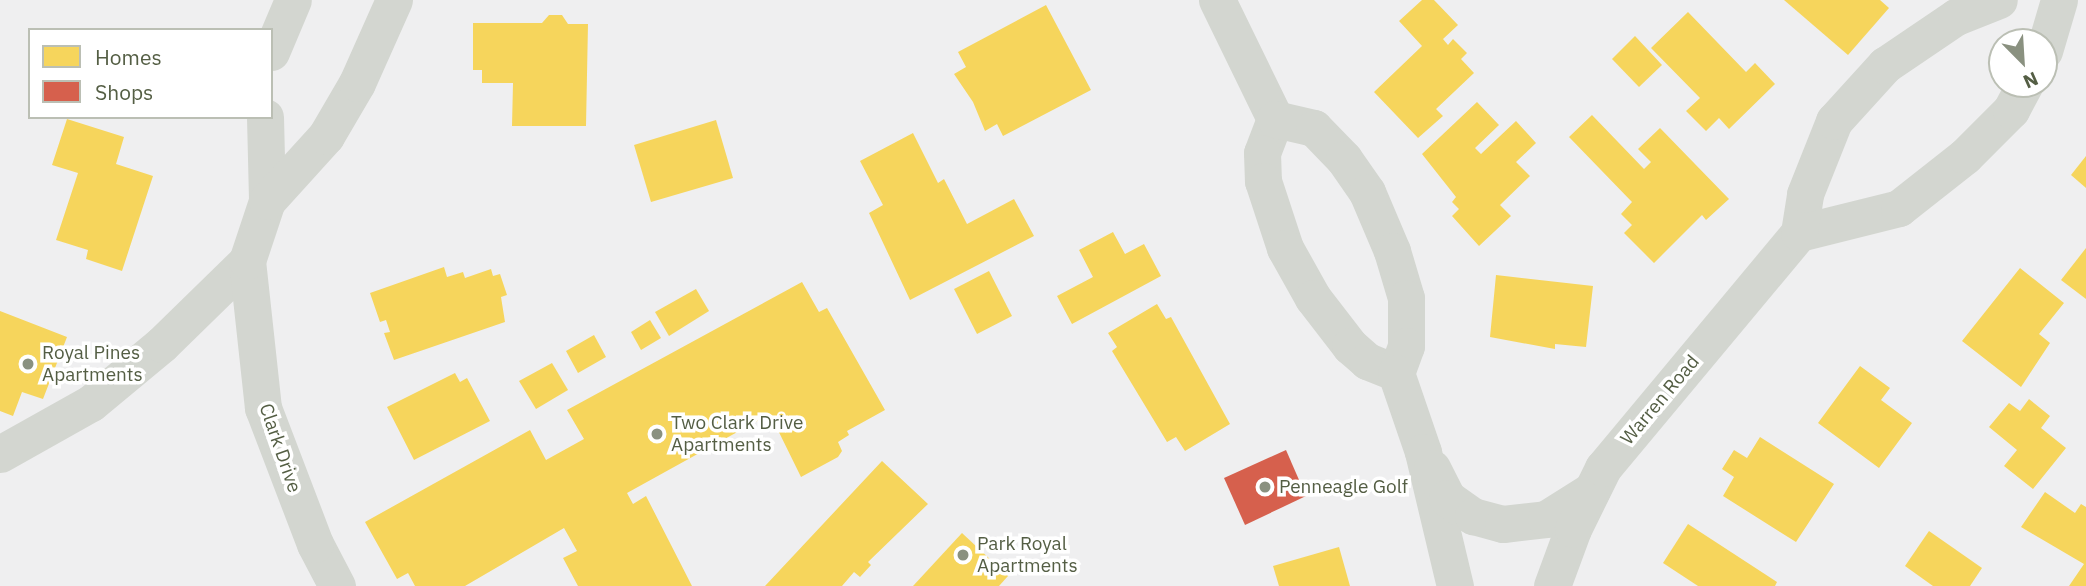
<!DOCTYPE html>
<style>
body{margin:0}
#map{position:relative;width:2086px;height:586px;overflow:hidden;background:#efeff0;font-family:"IBM Plex Sans",sans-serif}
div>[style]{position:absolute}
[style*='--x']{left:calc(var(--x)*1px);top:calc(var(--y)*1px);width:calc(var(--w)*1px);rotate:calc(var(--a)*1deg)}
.homes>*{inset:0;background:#f6d55c}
.shops>*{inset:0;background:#d6604d}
.minor>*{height:37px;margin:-18.5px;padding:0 18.5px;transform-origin:18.5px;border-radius:18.5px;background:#d3d6d0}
.dots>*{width:19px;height:19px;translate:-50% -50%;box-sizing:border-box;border:4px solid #fff;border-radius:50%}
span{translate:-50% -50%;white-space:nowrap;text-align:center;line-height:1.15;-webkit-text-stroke:7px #fff;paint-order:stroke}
.poi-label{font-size:19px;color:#545e44}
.left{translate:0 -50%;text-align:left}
.street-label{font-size:19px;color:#545e44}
.legend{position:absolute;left:28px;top:28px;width:245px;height:91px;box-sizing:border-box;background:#fff;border:2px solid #bbbfb4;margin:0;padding:9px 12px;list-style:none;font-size:21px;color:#545e44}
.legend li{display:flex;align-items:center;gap:14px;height:35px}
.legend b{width:35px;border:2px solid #bbbfb4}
.north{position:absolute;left:1988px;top:28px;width:70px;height:70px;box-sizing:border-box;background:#fff;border:2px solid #bbbfb4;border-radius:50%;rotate:156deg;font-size:19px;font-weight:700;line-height:28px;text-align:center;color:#545e44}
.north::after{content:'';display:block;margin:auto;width:24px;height:32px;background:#8a9180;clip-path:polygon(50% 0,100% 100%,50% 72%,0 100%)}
</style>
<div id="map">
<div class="homes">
<i style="clip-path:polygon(1422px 0,1434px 0,1458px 25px,1443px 39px,1448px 45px,1453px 39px,1467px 53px,1461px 59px,1474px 73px,1436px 109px,1443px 116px,1418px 138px,1374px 92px,1422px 46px,1399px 21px)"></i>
<i style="clip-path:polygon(1784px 0,1880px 0,1889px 8px,1848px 55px)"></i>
<i style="clip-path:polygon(1046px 5px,1091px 90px,1003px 136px,997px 124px,985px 131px,973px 102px,954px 74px,966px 67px,958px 52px)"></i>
<i style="clip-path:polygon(1688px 12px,1746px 72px,1755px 63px,1775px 84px,1729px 129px,1719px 118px,1706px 131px,1686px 111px,1700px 98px,1651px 48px)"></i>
<i style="clip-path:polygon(549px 15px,562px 15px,568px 24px,588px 24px,586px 126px,512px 126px,513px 83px,482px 83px,482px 70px,473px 70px,473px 23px,542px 23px)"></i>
<i style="clip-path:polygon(1635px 36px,1662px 65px,1639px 87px,1612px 59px)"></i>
<i style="clip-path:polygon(1477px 102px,1499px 125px,1475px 148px,1481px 154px,1516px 121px,1536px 143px,1516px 162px,1530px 176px,1500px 205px,1511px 216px,1479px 246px,1452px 216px,1459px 209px,1452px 202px,1456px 197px,1422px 154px)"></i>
<i style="clip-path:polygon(1592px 115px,1644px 169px,1651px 162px,1638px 149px,1660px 128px,1729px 199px,1706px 220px,1702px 215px,1654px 263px,1624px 233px,1632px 225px,1621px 214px,1632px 202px,1569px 137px)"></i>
<i style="clip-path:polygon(67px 119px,124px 137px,116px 164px,153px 176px,122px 271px,86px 259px,88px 250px,56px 240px,78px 173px,52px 165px)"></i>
<i style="clip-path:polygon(716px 120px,733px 178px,651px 202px,634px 145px)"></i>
<i style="clip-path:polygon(913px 133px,938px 183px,944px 179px,967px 224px,1014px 199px,1034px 236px,910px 300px,869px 213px,883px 205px,860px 161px)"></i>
<i style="clip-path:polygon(2086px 156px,2086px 188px,2071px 175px)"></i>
<i style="clip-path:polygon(1113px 232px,1125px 254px,1144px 244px,1161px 276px,1072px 324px,1057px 296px,1093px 277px,1079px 250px)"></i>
<i style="clip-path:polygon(2086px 248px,2086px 299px,2061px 280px)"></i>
<i style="clip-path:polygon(444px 267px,447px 277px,463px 272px,465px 278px,491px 269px,493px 276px,500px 274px,507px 295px,501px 297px,505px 322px,394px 360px,384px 333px,390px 332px,386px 320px,380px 322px,370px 293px)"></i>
<i style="clip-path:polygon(2020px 268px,2064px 303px,2039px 334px,2050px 343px,2021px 387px,1962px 341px)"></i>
<i style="clip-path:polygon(989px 271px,1012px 316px,977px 334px,954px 289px)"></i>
<i style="clip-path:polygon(1496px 275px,1593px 286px,1586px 347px,1555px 344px,1555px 349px,1490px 337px)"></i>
<i style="clip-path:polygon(802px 282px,819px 312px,827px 308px,885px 410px,847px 431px,849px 435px,838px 442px,842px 451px,838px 457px,801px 477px,770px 414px,627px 493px,633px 504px,646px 496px,692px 586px,578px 586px,563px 558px,577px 551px,564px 528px,465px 586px,415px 586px,408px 573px,397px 579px,365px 522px,530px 430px,546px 460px,584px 439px,567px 410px)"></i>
<i style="clip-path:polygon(696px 289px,709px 311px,669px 336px,655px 312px)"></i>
<i style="clip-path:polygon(1157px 304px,1166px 319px,1171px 317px,1230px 424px,1185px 451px,1176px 437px,1167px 442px,1112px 351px,1117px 347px,1108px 333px)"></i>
<i style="clip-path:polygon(0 311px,67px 337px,43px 399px,22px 392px,13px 416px,0 411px)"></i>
<i style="clip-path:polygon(650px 320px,661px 338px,641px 350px,631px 332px)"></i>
<i style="clip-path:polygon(594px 335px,606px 357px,578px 373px,566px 351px)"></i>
<i style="clip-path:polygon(552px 363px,568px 390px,536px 409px,519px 381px)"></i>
<i style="clip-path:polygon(1860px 366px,1890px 388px,1881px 400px,1912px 423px,1879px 468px,1818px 423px)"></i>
<i style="clip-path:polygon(455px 373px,460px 382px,467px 378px,490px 421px,414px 460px,387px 407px)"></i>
<i style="clip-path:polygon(2029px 399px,2050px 416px,2041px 428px,2066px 448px,2033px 489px,2004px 466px,2017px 450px,1989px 427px,2009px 403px,2020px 411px)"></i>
<i style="clip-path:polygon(1760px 437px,1834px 484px,1796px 542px,1723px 496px,1734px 477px,1722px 469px,1734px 450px,1747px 458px)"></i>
<i style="clip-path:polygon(882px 461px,928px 504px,868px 562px,871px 565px,860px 577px,854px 572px,842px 586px,765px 586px)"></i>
<i style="clip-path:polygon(2045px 492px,2075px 513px,2081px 504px,2086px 507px,2086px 586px,2069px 586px,2084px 564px,2021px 527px)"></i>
<i style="clip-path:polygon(1688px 524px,1777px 582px,1775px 586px,1698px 586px,1663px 563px)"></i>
<i style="clip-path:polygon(1929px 531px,1982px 568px,1970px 586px,1933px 586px,1905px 566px)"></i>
<i style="clip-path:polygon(962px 533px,1008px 576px,999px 586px,913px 586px)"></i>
<i style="clip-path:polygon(1339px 547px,1350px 586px,1279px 586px,1273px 566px)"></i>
</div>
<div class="shops">
<i style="clip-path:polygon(1286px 450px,1306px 496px,1245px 525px,1224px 478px)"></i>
</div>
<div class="minor">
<i style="--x:1217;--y:0;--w:132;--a:64"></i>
<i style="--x:1275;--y:119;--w:36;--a:111"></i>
<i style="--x:1262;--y:153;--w:28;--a:88"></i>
<i style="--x:1263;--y:181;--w:71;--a:71.8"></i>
<i style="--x:1285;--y:248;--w:57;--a:60.8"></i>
<i style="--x:1313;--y:298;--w:61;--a:52.4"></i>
<i style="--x:1350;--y:346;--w:23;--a:41"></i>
<i style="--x:1367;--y:361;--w:31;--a:22"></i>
<i style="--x:2044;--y:51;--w:53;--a:-73.6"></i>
<i style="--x:271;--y:52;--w:56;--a:-67.1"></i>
<i style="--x:265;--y:117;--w:84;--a:88.6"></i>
<i style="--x:1275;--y:119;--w:40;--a:13"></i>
<i style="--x:1314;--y:128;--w:43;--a:45.9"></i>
<i style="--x:1344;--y:159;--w:40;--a:55.1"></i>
<i style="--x:1367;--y:192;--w:64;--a:67"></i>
<i style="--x:1392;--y:251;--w:49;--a:73.4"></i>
<i style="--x:1406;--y:298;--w:48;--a:90"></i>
<i style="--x:1406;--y:346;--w:29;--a:110"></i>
<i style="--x:1396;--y:373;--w:83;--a:71.1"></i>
<i style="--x:1423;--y:452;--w:138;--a:76.6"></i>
<i style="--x:1799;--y:233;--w:103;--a:-14"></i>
<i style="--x:1899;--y:208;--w:84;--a:-38.2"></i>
<i style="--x:1965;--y:156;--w:65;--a:-45"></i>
<i style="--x:2011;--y:110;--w:30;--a:-62"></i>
<i style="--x:0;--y:454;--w:104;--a:-29.3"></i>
<i style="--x:91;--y:403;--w:92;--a:-39.7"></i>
<i style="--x:162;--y:344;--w:119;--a:-44.3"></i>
<i style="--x:1432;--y:468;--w:34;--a:63"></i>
<i style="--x:1447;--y:498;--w:32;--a:35"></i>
<i style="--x:1473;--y:516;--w:31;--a:15"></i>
<i style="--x:1503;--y:524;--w:43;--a:-6.6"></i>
<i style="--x:1546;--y:519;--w:54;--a:-32.2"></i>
<i style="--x:337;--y:586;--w:47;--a:-117.6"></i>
<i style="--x:315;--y:544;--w:146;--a:-110.9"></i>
<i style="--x:263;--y:408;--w:148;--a:-96.2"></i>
<i style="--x:247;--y:261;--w:63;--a:-71.6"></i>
<i style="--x:267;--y:201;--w:88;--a:-47.8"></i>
<i style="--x:326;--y:136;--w:61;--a:-59.7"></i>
<i style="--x:357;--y:83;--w:91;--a:-66"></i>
<i style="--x:1552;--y:586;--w:61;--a:-69.8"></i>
<i style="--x:1573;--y:529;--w:68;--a:-63.8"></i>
<i style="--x:1603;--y:468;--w:306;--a:-50.2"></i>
<i style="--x:1799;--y:233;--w:39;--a:-81"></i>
<i style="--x:1805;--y:194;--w:79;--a:-68.3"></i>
<i style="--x:1834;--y:121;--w:76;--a:-47.7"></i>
<i style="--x:1885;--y:65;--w:86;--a:-34.1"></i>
<i style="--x:1956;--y:17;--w:46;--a:-21.6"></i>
</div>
<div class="dots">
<i style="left:28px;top:364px;background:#8a9180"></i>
<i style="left:657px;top:434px;background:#8a9180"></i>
<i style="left:1265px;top:487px;background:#8a9180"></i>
<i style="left:963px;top:555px;background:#8a9180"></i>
</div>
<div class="poi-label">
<span class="left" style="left:42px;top:364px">Royal Pines<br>Apartments</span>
<span class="left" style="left:671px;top:434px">Two Clark Drive<br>Apartments</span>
<span class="left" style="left:1279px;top:487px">Penneagle Golf</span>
<span class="left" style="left:977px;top:555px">Park Royal<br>Apartments</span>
</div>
<div class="street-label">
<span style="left:1660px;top:400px;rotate:-50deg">Warren Road</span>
<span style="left:280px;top:448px;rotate:71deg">Clark Drive</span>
</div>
<ul class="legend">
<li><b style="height:19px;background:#f6d55c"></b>Homes</li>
<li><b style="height:19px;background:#d6604d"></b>Shops</li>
</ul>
<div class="north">N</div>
</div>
